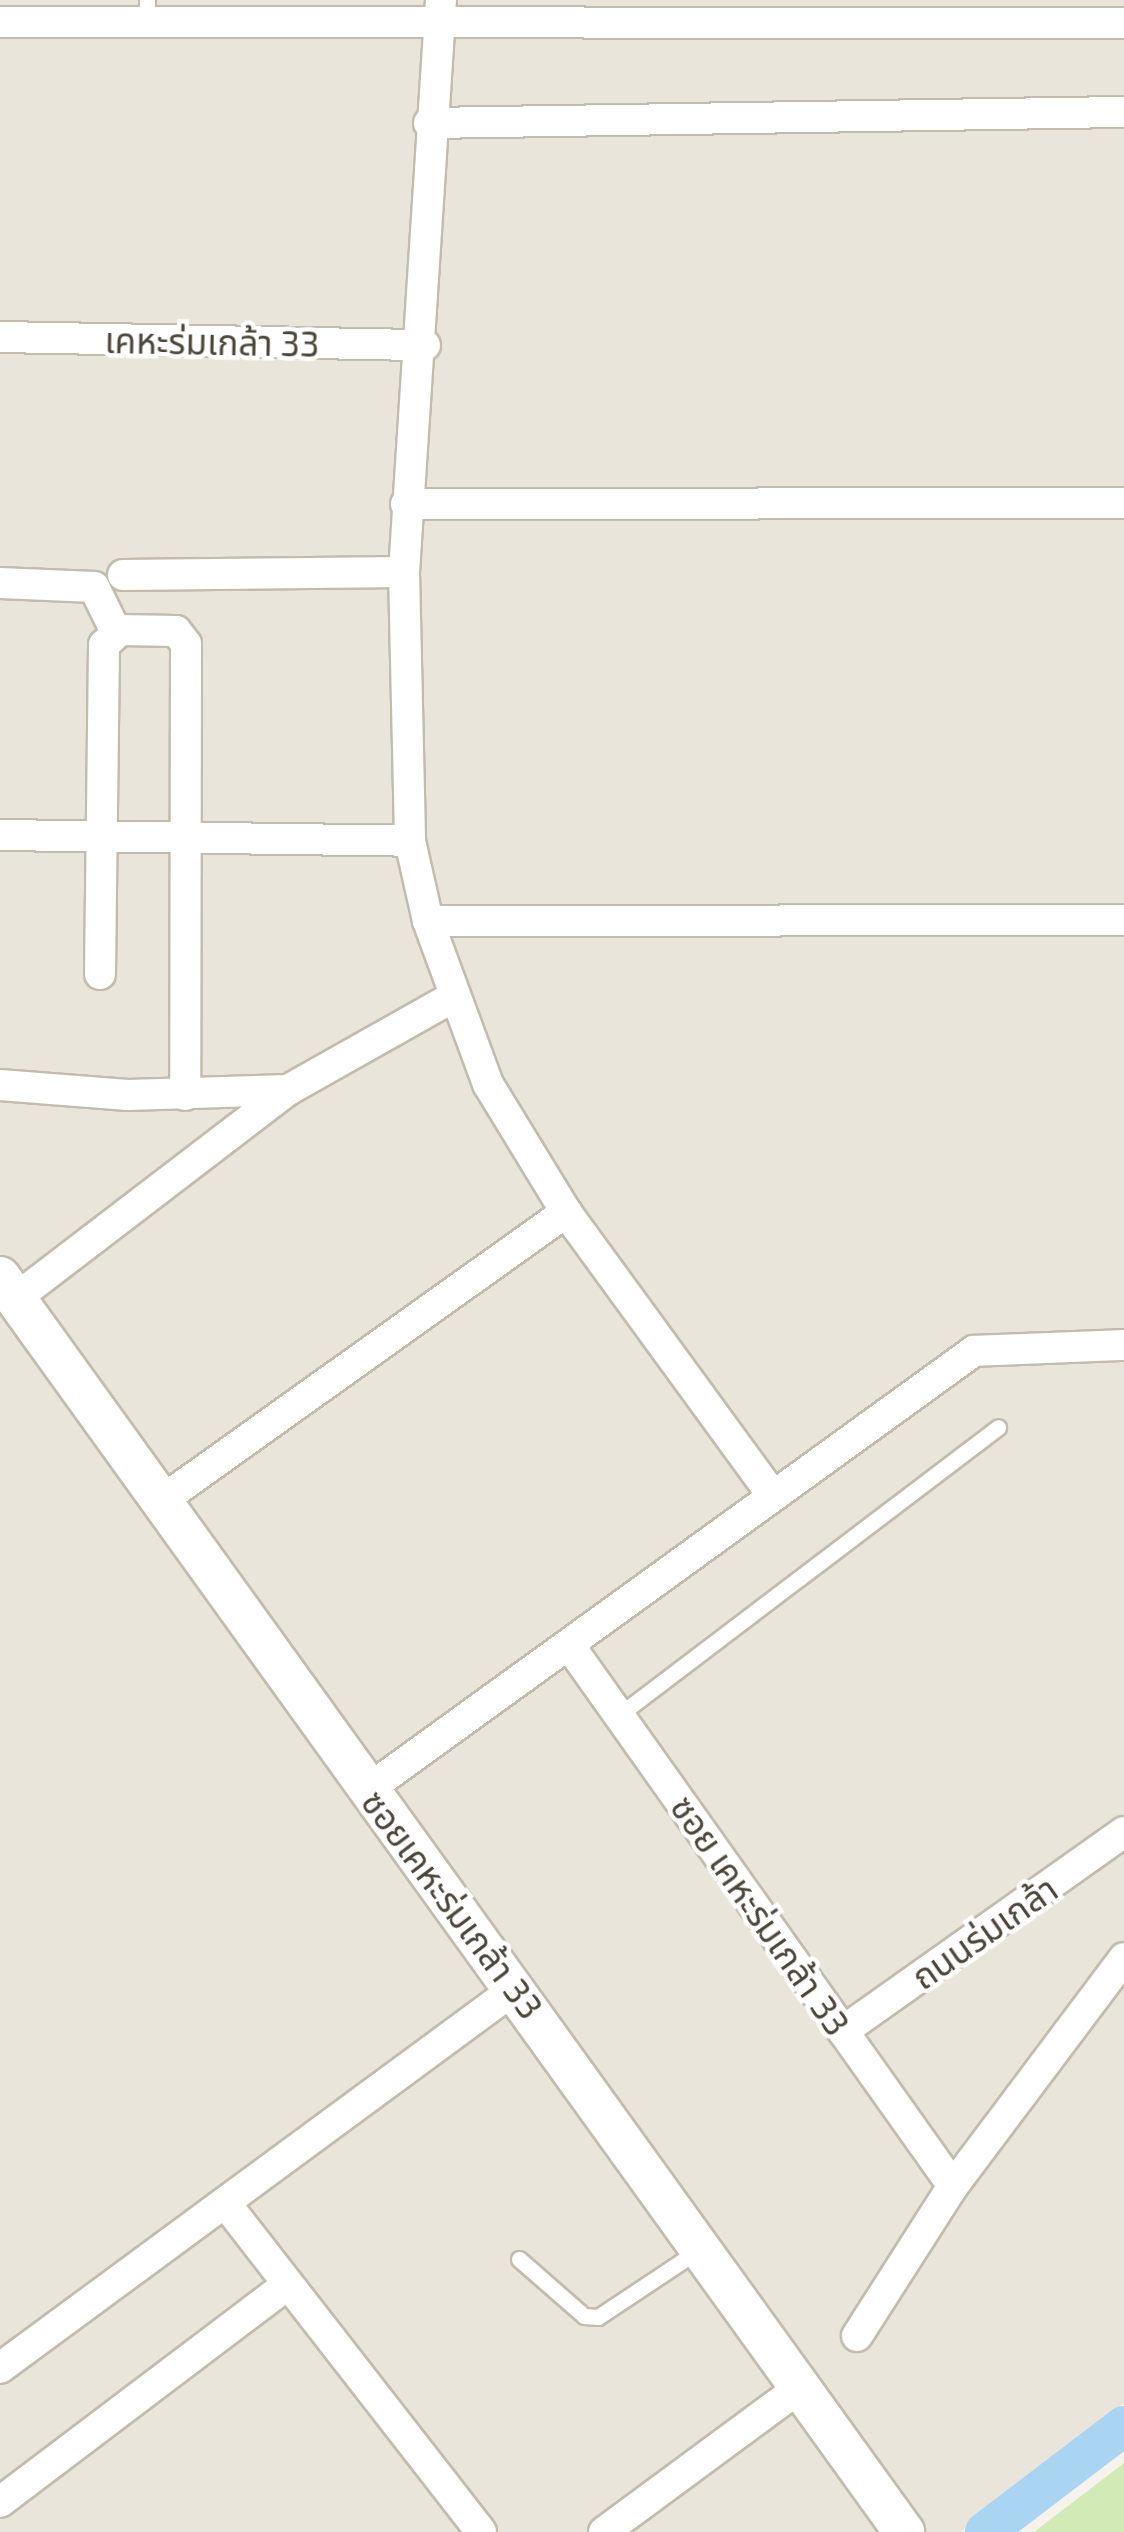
<!DOCTYPE html>
<meta charset="utf-8">
<style>
body{margin:0}
#map{position:relative;width:1124px;height:2532px;overflow:hidden;background:#f6f3ec;font-family:"Exo 2","Noto Sans Thai",sans-serif}
div>[style]{position:absolute}
[style*='--x']{left:calc(var(--x)*1px);top:calc(var(--y)*1px);width:calc(var(--w)*1px);rotate:calc(var(--a)*1deg)}
.residential>*{inset:0;background:#eae5da}
.green>*{inset:0;background:#d2eab5}
.canal>*{height:40px;margin:-20px;padding:0 20px;transform-origin:20px;border-radius:20px;background:#a9d4f2}
.roads{filter:drop-shadow(2px 0 #c2bbae) drop-shadow(-2px 0 #c2bbae) drop-shadow(0 2px #c2bbae) drop-shadow(0 -2px #c2bbae)}
.service>*{height:15px;margin:-7.5px;padding:0 7.5px;transform-origin:7.5px;border-radius:7.5px;background:#fff}
.minor>*{height:30px;margin:-15px;padding:0 15px;transform-origin:15px;border-radius:15px;background:#fff}
.tertiary>*{height:40px;margin:-20px;padding:0 20px;transform-origin:20px;border-radius:20px;background:#fff}
span{translate:-50% -50%;white-space:nowrap;text-align:center;line-height:1.15;-webkit-text-stroke:9px #fff;paint-order:stroke}
.street-label{font-size:35px;color:#4b4439}
</style>
<div id="map">
<div class="residential">
<i style="clip-path:polygon(0 0,1124px 0,1124px 2403px,960px 2532px,0 2532px)"></i>
</div>
<div class="green">
<i style="clip-path:polygon(1124px 2463px,1124px 2532px,1034px 2532px)"></i>
</div>
<div class="canal">
<i style="--x:985;--y:2532;--w:175;--a:-37.3"></i>
</div>
<div class="roads">
<div class="service">
<i style="--x:147;--y:0;--w:21;--a:90"></i>
<i style="--x:619;--y:1715;--w:476;--a:-37.2"></i>
<i style="--x:519;--y:2259;--w:86;--a:41.2"></i>
<i style="--x:584;--y:2316;--w:14;--a:4"></i>
<i style="--x:598;--y:2317;--w:121;--a:-33.6"></i>
</div>
<div class="minor">
<i style="--x:441;--y:0;--w:573;--a:93.7"></i>
<i style="--x:404;--y:572;--w:269;--a:88.7"></i>
<i style="--x:410;--y:841;--w:82;--a:77.3"></i>
<i style="--x:428;--y:921;--w:174;--a:69.8"></i>
<i style="--x:488;--y:1084;--w:150;--a:58.6"></i>
<i style="--x:566;--y:1212;--w:350;--a:53.9"></i>
<i style="--x:0;--y:22;--w:1124;--a:0.05"></i>
<i style="--x:429;--y:123;--w:694;--a:-0.91"></i>
<i style="--x:0;--y:337;--w:425;--a:1.1"></i>
<i style="--x:406;--y:504;--w:718;--a:-0.08"></i>
<i style="--x:123;--y:575;--w:281;--a:-0.6"></i>
<i style="--x:0;--y:583;--w:94;--a:2.4"></i>
<i style="--x:94;--y:587;--w:50;--a:63.9"></i>
<i style="--x:0;--y:835;--w:410;--a:0.8"></i>
<i style="--x:428;--y:921;--w:696;--a:-0.08"></i>
<i style="--x:100;--y:974;--w:329;--a:-89.3"></i>
<i style="--x:104;--y:645;--w:22;--a:-43"></i>
<i style="--x:120;--y:630;--w:56;--a:1"></i>
<i style="--x:176;--y:631;--w:16;--a:52"></i>
<i style="--x:186;--y:644;--w:451;--a:90.1"></i>
<i style="--x:0;--y:1085;--w:128;--a:4.5"></i>
<i style="--x:128;--y:1095;--w:160;--a:-1.8"></i>
<i style="--x:288;--y:1090;--w:187;--a:-29.4"></i>
<i style="--x:16;--y:1298;--w:342;--a:-37.4"></i>
<i style="--x:161;--y:1501;--w:498;--a:-35.5"></i>
<i style="--x:569;--y:1645;--w:663;--a:54.63"></i>
<i style="--x:367;--y:1790;--w:749;--a:-35.88"></i>
<i style="--x:974;--y:1351;--w:150;--a:-2.3"></i>
<i style="--x:843;--y:2031;--w:344;--a:-35.3"></i>
<i style="--x:226;--y:2204;--w:415;--a:52.1"></i>
<i style="--x:857;--y:2336;--w:178;--a:-57.4"></i>
<i style="--x:953;--y:2186;--w:285;--a:-53.1"></i>
<i style="--x:0;--y:2368;--w:641;--a:-36.37"></i>
<i style="--x:0;--y:2502;--w:361;--a:-37.1"></i>
<i style="--x:604;--y:2532;--w:245;--a:-36.4"></i>
</div>
<div class="tertiary">
<i style="--x:0;--y:1277;--w:1547;--a:54.23"></i>
</div>
</div>
<div class="street-label">
<span style="left:212px;top:341px;rotate:1deg">เคหะร่มเกล้า 33</span>
<span style="left:453px;top:1904px;rotate:53deg">ซอยเคหะร่มเกล้า 33</span>
<span style="left:761px;top:1915px;rotate:55deg">ซอย เคหะร่มเกล้า 33</span>
<span style="left:984px;top:1932px;rotate:-35deg">ถนนร่มเกล้า</span>
</div>
</div>
